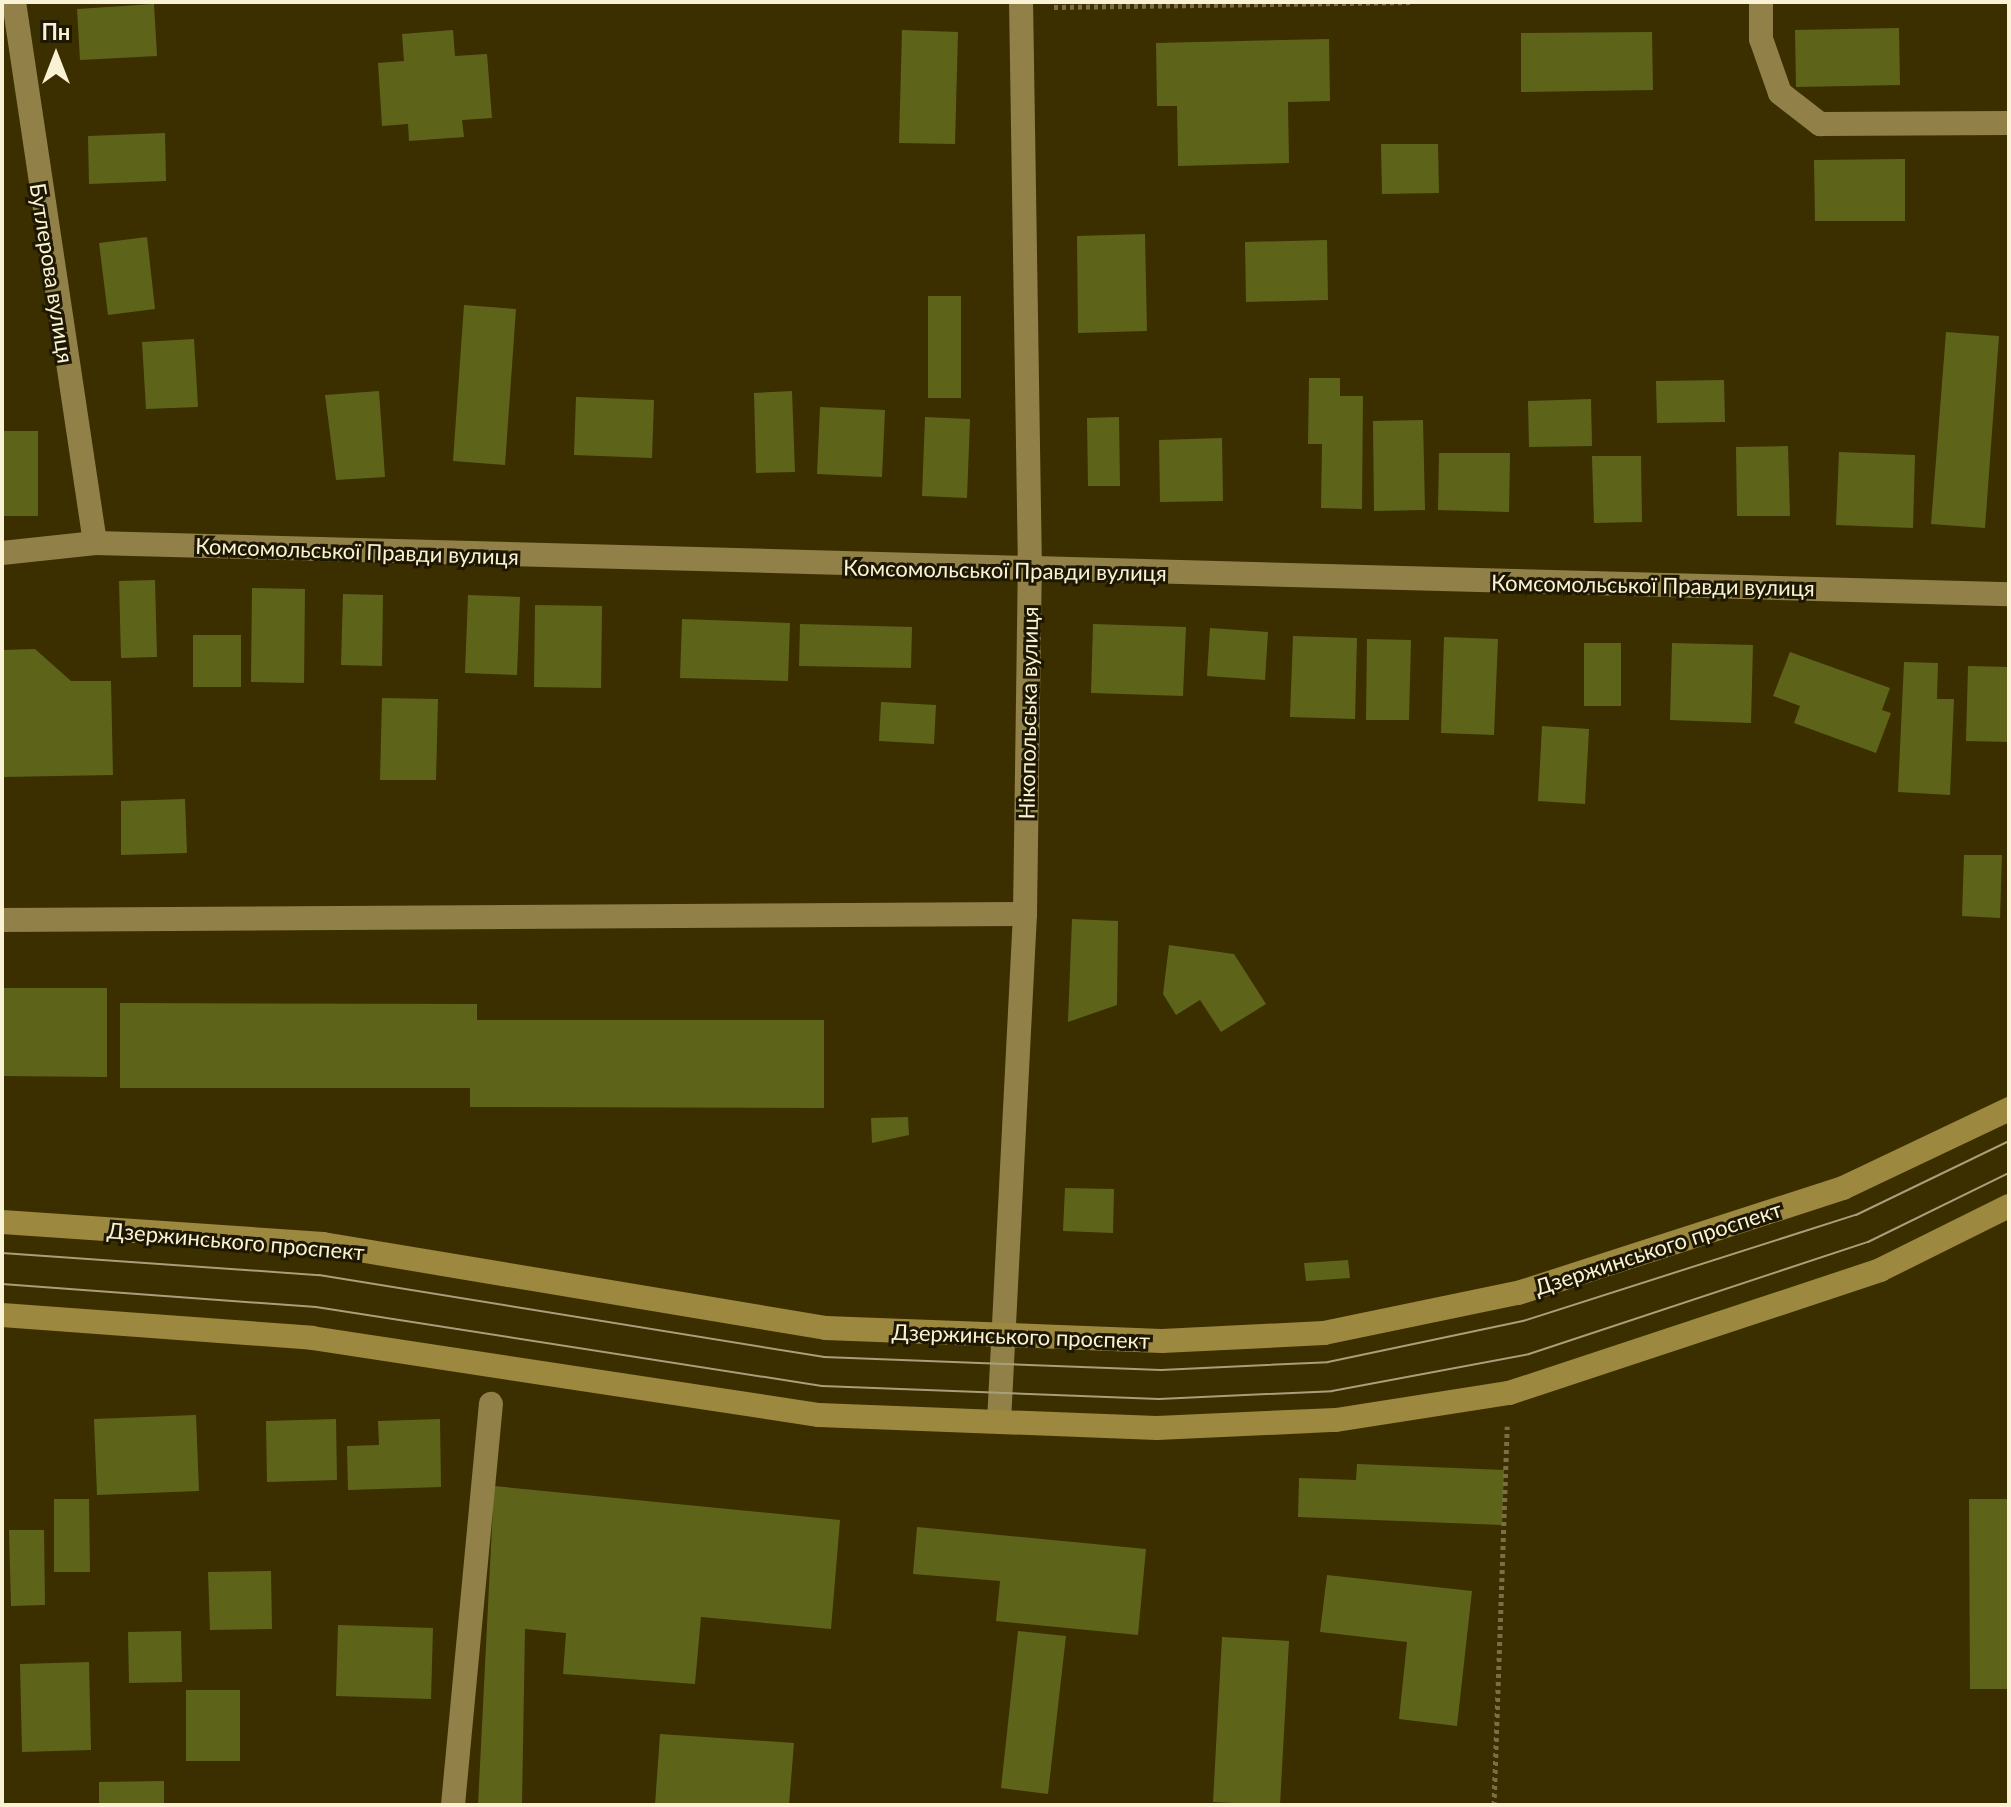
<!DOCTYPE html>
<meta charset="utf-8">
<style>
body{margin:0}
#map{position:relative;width:2011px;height:1807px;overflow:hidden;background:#3b2f00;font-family:Lato,sans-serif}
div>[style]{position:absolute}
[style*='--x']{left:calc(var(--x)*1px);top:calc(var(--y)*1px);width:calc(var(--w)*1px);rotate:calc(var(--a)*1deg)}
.building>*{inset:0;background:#5d6419}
.path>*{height:5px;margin-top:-2.5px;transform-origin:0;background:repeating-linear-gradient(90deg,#7a6f46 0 4px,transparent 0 8px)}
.lane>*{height:24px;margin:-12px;padding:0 12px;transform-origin:12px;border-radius:12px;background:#918148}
.street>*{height:24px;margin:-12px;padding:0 12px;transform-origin:12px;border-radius:12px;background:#918148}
.secondary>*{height:24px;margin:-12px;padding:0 12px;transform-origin:12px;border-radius:12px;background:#9c883e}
.tram>*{height:2px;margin:-1px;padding:0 1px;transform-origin:1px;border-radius:1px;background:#a99f7a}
span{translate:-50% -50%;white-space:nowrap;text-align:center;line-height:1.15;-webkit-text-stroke:6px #1e1802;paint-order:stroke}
.street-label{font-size:22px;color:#faf2d4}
.frame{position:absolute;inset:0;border:4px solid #faf2d4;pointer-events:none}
.north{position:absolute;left:16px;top:16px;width:80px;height:80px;-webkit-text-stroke:6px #1e1802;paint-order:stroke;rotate:0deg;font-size:22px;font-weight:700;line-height:32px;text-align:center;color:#faf2d4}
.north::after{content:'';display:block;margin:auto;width:28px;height:36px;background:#faf2d4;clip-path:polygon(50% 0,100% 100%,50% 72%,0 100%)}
</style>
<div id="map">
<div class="building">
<i style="clip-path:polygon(154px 4px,157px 56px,80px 60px,77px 9px)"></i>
<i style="clip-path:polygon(1899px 28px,1900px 85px,1796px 87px,1795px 30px)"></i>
<i style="clip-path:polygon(453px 30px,455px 56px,487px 54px,492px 118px,462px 120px,464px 137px,409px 141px,408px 124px,382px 126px,378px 63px,404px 61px,402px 34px)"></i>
<i style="clip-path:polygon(902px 30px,958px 32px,955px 144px,899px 143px)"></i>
<i style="clip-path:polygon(1652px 32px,1653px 90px,1521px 92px,1521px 33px)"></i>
<i style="clip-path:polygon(1329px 39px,1330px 101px,1288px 102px,1289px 163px,1178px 166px,1177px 106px,1157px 106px,1156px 43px)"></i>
<i style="clip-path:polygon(165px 133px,166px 181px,89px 184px,88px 136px)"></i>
<i style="clip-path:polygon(1381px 144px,1438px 144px,1439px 193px,1382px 194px)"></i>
<i style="clip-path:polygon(1905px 159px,1905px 221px,1815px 221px,1814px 160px)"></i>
<i style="clip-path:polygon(1145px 234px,1147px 331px,1078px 333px,1077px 236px)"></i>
<i style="clip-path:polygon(147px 237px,155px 309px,108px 315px,99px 243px)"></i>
<i style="clip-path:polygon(1327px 240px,1328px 300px,1246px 302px,1245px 242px)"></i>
<i style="clip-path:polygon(928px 296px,961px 296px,961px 398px,928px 398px)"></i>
<i style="clip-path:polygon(464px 305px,516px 309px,505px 465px,453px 461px)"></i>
<i style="clip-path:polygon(1946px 332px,1999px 336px,1985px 528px,1931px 524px)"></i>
<i style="clip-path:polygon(194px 339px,198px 407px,146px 409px,142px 342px)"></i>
<i style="clip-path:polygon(1309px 378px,1340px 378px,1340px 396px,1363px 396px,1362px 509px,1321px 508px,1322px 444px,1308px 444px)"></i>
<i style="clip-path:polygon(1724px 380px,1725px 422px,1657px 423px,1656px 381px)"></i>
<i style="clip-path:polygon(379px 391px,385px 477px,336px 480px,325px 395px)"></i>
<i style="clip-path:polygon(792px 391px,795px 472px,756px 473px,754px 393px)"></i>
<i style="clip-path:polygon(576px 397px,654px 400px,652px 458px,574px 455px)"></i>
<i style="clip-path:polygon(1591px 399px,1592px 446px,1529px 447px,1528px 401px)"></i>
<i style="clip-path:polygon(820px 407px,885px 410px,882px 477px,817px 474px)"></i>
<i style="clip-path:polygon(925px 417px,970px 419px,967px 498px,922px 496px)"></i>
<i style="clip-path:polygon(1119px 417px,1120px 486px,1088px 486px,1087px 418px)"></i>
<i style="clip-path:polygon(1423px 420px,1425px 510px,1374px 511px,1373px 421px)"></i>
<i style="clip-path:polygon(2px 431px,38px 431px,38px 516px,2px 516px)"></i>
<i style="clip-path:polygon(1222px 438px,1223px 501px,1160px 502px,1159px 440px)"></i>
<i style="clip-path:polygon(1788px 446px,1790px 516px,1737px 516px,1736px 447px)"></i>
<i style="clip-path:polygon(1839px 452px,1915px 455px,1913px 528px,1836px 525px)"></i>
<i style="clip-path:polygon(1439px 453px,1510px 453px,1509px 512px,1438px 510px)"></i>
<i style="clip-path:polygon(1592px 456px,1641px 456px,1642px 522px,1594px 523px)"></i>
<i style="clip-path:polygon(155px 580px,157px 657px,121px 658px,119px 581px)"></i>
<i style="clip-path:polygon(252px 588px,305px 589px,304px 683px,251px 682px)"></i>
<i style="clip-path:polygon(343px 594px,383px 595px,382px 666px,341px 665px)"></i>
<i style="clip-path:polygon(468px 595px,520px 597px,517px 675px,465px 673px)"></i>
<i style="clip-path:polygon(535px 605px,602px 606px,601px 688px,534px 687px)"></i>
<i style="clip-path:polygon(682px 619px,790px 623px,788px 681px,680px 678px)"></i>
<i style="clip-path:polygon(800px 624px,912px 627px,911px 668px,799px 666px)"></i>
<i style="clip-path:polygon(1093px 624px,1186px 627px,1183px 696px,1091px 693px)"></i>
<i style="clip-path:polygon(1210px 628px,1268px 632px,1265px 680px,1207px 676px)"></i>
<i style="clip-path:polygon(193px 635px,241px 635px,241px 687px,193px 687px)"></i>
<i style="clip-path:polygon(1293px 636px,1357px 638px,1355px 719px,1290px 717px)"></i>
<i style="clip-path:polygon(1444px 637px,1498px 639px,1494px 735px,1441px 733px)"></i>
<i style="clip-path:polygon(1367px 639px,1411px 640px,1409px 720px,1366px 720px)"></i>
<i style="clip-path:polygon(1584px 643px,1621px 643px,1621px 706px,1584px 706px)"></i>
<i style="clip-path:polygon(1672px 643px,1753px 645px,1751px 723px,1670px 720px)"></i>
<i style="clip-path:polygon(35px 649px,71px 681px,111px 681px,113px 775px,2px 777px,2px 650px)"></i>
<i style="clip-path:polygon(1790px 652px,1890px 688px,1882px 710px,1891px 713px,1876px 753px,1794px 723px,1800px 706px,1773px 696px)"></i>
<i style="clip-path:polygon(1904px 662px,1938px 663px,1937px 699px,1954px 699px,1950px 795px,1898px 792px)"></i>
<i style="clip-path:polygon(1968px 666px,2009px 667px,2009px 742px,1966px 741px)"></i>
<i style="clip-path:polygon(382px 698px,438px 699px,436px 780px,380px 780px)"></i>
<i style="clip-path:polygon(881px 702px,936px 705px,934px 744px,879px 741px)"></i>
<i style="clip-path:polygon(1542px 726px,1589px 729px,1585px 804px,1538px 801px)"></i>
<i style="clip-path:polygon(185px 799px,187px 853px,121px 855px,121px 801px)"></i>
<i style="clip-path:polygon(1964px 855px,2002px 855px,2000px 918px,1962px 916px)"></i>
<i style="clip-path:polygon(1072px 919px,1118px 921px,1117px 1005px,1068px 1022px)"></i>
<i style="clip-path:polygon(1169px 945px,1234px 954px,1266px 1004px,1221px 1032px,1200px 1000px,1176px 1015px,1163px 994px)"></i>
<i style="clip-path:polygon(2px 988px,107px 988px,107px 1077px,2px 1076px)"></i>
<i style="clip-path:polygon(120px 1003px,477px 1004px,477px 1020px,824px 1020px,824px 1108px,470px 1107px,470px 1088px,120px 1088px)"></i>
<i style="clip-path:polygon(908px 1117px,909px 1135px,872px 1143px,871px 1118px)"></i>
<i style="clip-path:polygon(1065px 1188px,1114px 1189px,1113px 1233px,1063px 1231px)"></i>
<i style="clip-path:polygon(1348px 1260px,1350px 1278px,1306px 1281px,1304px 1263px)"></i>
<i style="clip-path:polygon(196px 1415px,199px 1491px,97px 1495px,94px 1419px)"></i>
<i style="clip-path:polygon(336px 1419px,337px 1480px,267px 1482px,266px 1421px)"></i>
<i style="clip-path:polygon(440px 1419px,441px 1487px,348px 1490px,347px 1446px,379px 1445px,378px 1421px)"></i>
<i style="clip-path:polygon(1357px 1464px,1504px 1470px,1502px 1525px,1298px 1517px,1299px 1478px,1356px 1480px)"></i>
<i style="clip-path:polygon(494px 1486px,840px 1520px,831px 1629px,701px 1617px,695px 1684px,563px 1674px,566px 1633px,525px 1629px,522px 1805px,478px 1805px)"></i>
<i style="clip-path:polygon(54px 1499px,89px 1499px,90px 1572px,54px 1572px)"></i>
<i style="clip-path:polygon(1969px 1499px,2009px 1499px,2009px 1689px,1970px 1689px)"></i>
<i style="clip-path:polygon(917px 1527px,1146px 1549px,1138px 1635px,996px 1621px,1000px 1581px,913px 1574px)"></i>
<i style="clip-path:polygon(9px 1530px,44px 1530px,45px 1605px,11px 1606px)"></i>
<i style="clip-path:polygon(271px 1571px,272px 1629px,210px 1630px,208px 1572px)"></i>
<i style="clip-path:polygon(1327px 1575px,1472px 1591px,1457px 1726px,1399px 1719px,1407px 1642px,1320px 1632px)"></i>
<i style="clip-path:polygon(338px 1625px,433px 1628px,431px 1699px,336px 1696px)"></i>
<i style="clip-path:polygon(181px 1631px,182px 1682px,129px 1683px,128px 1632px)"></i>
<i style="clip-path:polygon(1018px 1631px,1066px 1636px,1048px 1794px,1001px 1788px)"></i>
<i style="clip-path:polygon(1222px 1637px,1289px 1641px,1280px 1805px,1213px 1802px)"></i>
<i style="clip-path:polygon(89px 1662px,91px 1750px,22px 1752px,20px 1664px)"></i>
<i style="clip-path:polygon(186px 1690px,240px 1690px,240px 1761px,186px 1761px)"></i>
<i style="clip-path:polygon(660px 1734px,794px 1743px,789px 1805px,655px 1805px)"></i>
<i style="clip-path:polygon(164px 1781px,164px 1805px,99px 1805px,99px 1782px)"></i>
</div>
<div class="path">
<i style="--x:1054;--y:7;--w:360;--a:-0.8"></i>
<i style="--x:1494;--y:1805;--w:379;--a:-88"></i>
</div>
<div class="lane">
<i style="--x:2;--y:920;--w:1023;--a:-0.34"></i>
</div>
<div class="street">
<i style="--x:14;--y:2;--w:547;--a:81.48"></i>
<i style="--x:1761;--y:2;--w:37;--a:90"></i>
<i style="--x:1761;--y:39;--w:57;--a:70.6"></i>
<i style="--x:1780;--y:93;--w:51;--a:37.8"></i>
<i style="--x:1820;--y:124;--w:189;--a:-0.3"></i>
<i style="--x:2;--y:553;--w:94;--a:-6.1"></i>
<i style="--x:95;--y:543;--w:1915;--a:1.53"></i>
<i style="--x:999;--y:1422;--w:509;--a:-87.07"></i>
<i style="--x:1025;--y:914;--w:342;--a:-89.2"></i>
<i style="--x:1030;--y:572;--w:570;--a:-90.9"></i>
<i style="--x:453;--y:1805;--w:403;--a:-84.6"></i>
</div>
<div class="secondary">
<i style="--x:2;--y:1222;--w:322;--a:3.9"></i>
<i style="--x:323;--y:1244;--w:510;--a:9.48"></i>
<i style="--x:826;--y:1328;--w:336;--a:2.2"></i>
<i style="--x:1162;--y:1341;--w:162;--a:-2.8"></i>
<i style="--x:1324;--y:1333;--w:198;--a:-11.7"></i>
<i style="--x:1518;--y:1293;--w:342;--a:-17.9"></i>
<i style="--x:1843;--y:1188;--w:184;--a:-25.4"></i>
<i style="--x:2;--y:1315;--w:311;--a:4.2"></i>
<i style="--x:312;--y:1338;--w:513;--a:8.64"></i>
<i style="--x:819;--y:1415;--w:338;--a:2.2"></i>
<i style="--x:1157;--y:1428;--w:179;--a:-2.6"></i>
<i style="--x:1336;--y:1420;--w:175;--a:-8.9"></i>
<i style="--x:1509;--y:1393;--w:391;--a:-18.3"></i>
<i style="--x:1880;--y:1270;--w:144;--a:-26.4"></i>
</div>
<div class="tram">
<i style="--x:2;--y:1253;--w:318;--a:4"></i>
<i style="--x:319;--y:1275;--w:512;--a:9.22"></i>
<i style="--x:824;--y:1357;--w:337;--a:2.2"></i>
<i style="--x:1161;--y:1370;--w:167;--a:-2.7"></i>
<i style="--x:1328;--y:1362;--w:199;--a:-11.9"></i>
<i style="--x:1523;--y:1321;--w:349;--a:-17.7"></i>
<i style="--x:1856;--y:1215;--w:170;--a:-25.8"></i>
<i style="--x:2;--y:1284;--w:315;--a:4.2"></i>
<i style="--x:316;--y:1307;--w:512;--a:8.87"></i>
<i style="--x:822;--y:1386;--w:337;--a:2.2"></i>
<i style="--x:1159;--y:1399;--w:173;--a:-2.6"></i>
<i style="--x:1332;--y:1391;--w:200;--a:-10.6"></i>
<i style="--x:1529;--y:1354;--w:357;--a:-18.3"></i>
<i style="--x:1868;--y:1242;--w:157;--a:-26.1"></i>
</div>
<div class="street-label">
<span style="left:52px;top:273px;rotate:81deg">Бутлерова вулиця</span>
<span style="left:357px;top:551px;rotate:2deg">Комсомольської Правди вулиця</span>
<span style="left:1005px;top:570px;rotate:1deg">Комсомольської Правди вулиця</span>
<span style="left:1653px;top:585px;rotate:1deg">Комсомольської Правди вулиця</span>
<span style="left:1028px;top:713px;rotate:-89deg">Нікопольська вулиця</span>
<span style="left:236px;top:1241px;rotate:5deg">Дзержинського проспект</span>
<span style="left:1658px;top:1248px;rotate:-18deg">Дзержинського проспект</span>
<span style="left:1021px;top:1336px;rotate:2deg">Дзержинського проспект</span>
</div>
<div class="frame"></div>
<div class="north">Пн</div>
</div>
